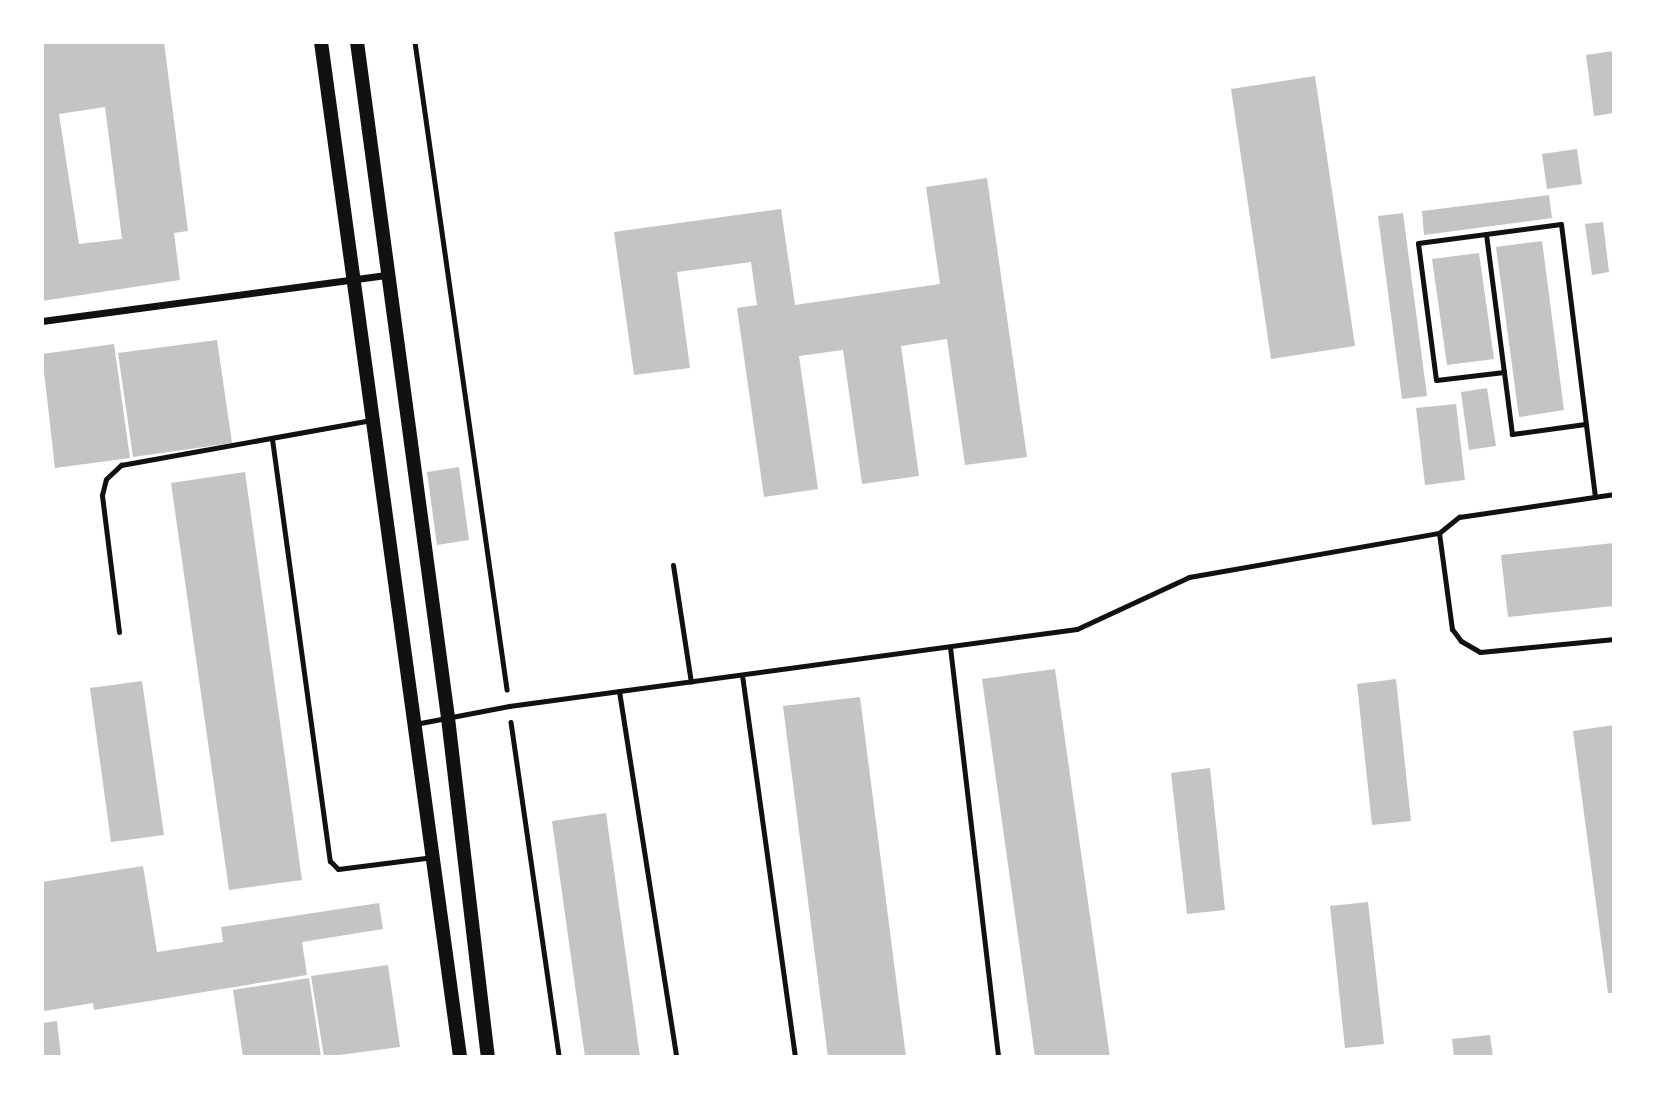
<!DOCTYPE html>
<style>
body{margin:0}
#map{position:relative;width:1656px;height:1099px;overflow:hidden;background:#fff;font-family:"DejaVu Sans",sans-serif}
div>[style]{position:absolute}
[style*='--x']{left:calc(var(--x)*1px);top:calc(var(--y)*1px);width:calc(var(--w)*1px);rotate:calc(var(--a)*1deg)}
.building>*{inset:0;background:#c4c4c4}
.path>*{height:4.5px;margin:-2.25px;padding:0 2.25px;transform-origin:2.25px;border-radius:2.25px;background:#111}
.service>*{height:5px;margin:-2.5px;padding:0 2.5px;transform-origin:2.5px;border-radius:2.5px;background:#111}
.minor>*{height:7px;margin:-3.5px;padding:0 3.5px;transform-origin:3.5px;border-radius:3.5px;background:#111}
.secondary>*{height:14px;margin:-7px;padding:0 7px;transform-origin:7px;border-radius:7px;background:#111}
span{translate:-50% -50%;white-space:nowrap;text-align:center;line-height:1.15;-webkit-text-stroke:7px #fff;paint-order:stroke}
.frame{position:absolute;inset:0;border:44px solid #fff;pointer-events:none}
</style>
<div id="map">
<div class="building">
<i style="clip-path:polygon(evenodd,42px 42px,164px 42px,188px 231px,174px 233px,180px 280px,42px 301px,42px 42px,105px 107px,122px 239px,79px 244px,59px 114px,105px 107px)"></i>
<i style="clip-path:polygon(1614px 51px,1614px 113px,1594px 116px,1586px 55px)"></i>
<i style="clip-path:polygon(1315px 76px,1355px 346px,1271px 359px,1231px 89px)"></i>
<i style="clip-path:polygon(1577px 149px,1582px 184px,1547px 189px,1542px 154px)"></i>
<i style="clip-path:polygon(987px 178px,1027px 457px,965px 465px,947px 339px,901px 346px,919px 476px,862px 484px,843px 350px,799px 356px,818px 489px,764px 497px,737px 308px,757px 305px,751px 262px,677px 272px,690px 368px,634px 375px,614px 232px,781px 209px,795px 305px,940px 284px,926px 187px)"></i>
<i style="clip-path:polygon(1549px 195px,1552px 218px,1424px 235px,1422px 211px)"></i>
<i style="clip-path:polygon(1403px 213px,1427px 396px,1402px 399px,1378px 216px)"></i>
<i style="clip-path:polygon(1603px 222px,1609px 272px,1592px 275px,1585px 224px)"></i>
<i style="clip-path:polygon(1542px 241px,1564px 410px,1519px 417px,1496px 247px)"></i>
<i style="clip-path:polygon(1479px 253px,1494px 359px,1447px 365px,1432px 259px)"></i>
<i style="clip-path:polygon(217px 340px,232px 443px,133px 457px,118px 353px)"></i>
<i style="clip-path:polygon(114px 344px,130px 458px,55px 468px,42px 354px)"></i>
<i style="clip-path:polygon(1487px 388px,1496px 446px,1469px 450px,1461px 392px)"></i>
<i style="clip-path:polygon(1456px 404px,1465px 480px,1425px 485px,1416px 408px)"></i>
<i style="clip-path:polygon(459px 467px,469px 540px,437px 545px,427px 472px)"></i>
<i style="clip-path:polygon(245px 472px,302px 880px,229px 890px,171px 483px)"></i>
<i style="clip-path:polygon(1614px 543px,1614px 606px,1508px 617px,1501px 555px)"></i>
<i style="clip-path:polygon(1055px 669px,1110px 1057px,1035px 1057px,982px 679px)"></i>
<i style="clip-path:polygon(1396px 679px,1411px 821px,1372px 825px,1357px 684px)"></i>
<i style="clip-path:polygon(142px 681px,164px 835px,111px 842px,90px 688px)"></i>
<i style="clip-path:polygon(860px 697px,906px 1057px,828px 1057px,783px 706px)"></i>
<i style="clip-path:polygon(1614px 725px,1614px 993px,1608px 993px,1573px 731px)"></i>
<i style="clip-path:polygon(1210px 768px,1225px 910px,1187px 914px,1171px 773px)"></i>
<i style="clip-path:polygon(606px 813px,640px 1057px,585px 1057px,552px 821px)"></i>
<i style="clip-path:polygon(143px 866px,157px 952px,223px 942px,221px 927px,379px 903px,383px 929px,302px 942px,307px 975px,94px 1010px,93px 1003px,44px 1011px,42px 882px)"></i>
<i style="clip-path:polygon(1368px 902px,1384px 1044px,1345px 1048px,1330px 906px)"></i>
<i style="clip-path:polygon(388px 965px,400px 1047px,324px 1057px,311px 976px)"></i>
<i style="clip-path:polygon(309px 978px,321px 1057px,243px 1057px,233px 990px)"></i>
<i style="clip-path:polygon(57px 1021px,61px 1057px,42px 1057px,42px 1023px)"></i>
<i style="clip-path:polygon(1490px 1035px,1493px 1057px,1454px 1057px,1452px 1039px)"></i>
</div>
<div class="path">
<i style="--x:415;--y:42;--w:654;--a:81.91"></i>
<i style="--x:511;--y:722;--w:338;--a:81.8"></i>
</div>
<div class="service">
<i style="--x:1486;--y:234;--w:139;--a:82.6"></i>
<i style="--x:1585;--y:424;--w:74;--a:172.2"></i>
<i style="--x:1512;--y:434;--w:63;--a:-97.4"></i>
<i style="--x:1504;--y:372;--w:68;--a:173.3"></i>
<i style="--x:1436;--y:380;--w:138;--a:-97.5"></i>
<i style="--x:1418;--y:243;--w:144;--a:-7.6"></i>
<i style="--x:1561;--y:224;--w:275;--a:82.9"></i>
<i style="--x:272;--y:439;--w:426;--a:82.2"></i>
<i style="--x:330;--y:861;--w:11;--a:45"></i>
<i style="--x:338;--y:869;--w:96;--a:-7.2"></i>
<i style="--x:1439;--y:533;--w:97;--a:82.3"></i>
<i style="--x:1452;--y:629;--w:15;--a:53"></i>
<i style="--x:1461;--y:641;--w:22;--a:30"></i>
<i style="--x:1480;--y:652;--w:135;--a:-5.5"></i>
<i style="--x:673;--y:565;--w:118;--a:81.3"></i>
<i style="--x:119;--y:632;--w:138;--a:-97.1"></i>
<i style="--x:102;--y:495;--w:16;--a:-76"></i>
<i style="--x:106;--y:479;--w:21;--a:-43"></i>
<i style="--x:121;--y:465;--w:253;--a:-10.2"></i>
<i style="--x:950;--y:647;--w:413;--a:83.3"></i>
<i style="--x:742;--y:675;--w:386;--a:82.1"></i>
<i style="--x:619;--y:691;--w:370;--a:81.1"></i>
<i style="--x:415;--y:724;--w:96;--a:-10.8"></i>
<i style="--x:509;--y:706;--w:573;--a:-7.72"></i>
<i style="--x:1077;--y:629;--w:123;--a:-24.9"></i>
<i style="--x:1189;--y:577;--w:254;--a:-10"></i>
<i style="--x:1439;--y:533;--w:26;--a:-39"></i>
<i style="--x:1459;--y:517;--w:157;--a:-8.4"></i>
</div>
<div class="minor">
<i style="--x:42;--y:321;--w:349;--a:-7.6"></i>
</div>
<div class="secondary">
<i style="--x:321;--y:42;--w:1024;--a:82.2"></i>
<i style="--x:357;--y:42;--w:682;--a:82.33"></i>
<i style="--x:448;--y:718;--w:341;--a:83.3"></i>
</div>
<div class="frame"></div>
</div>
